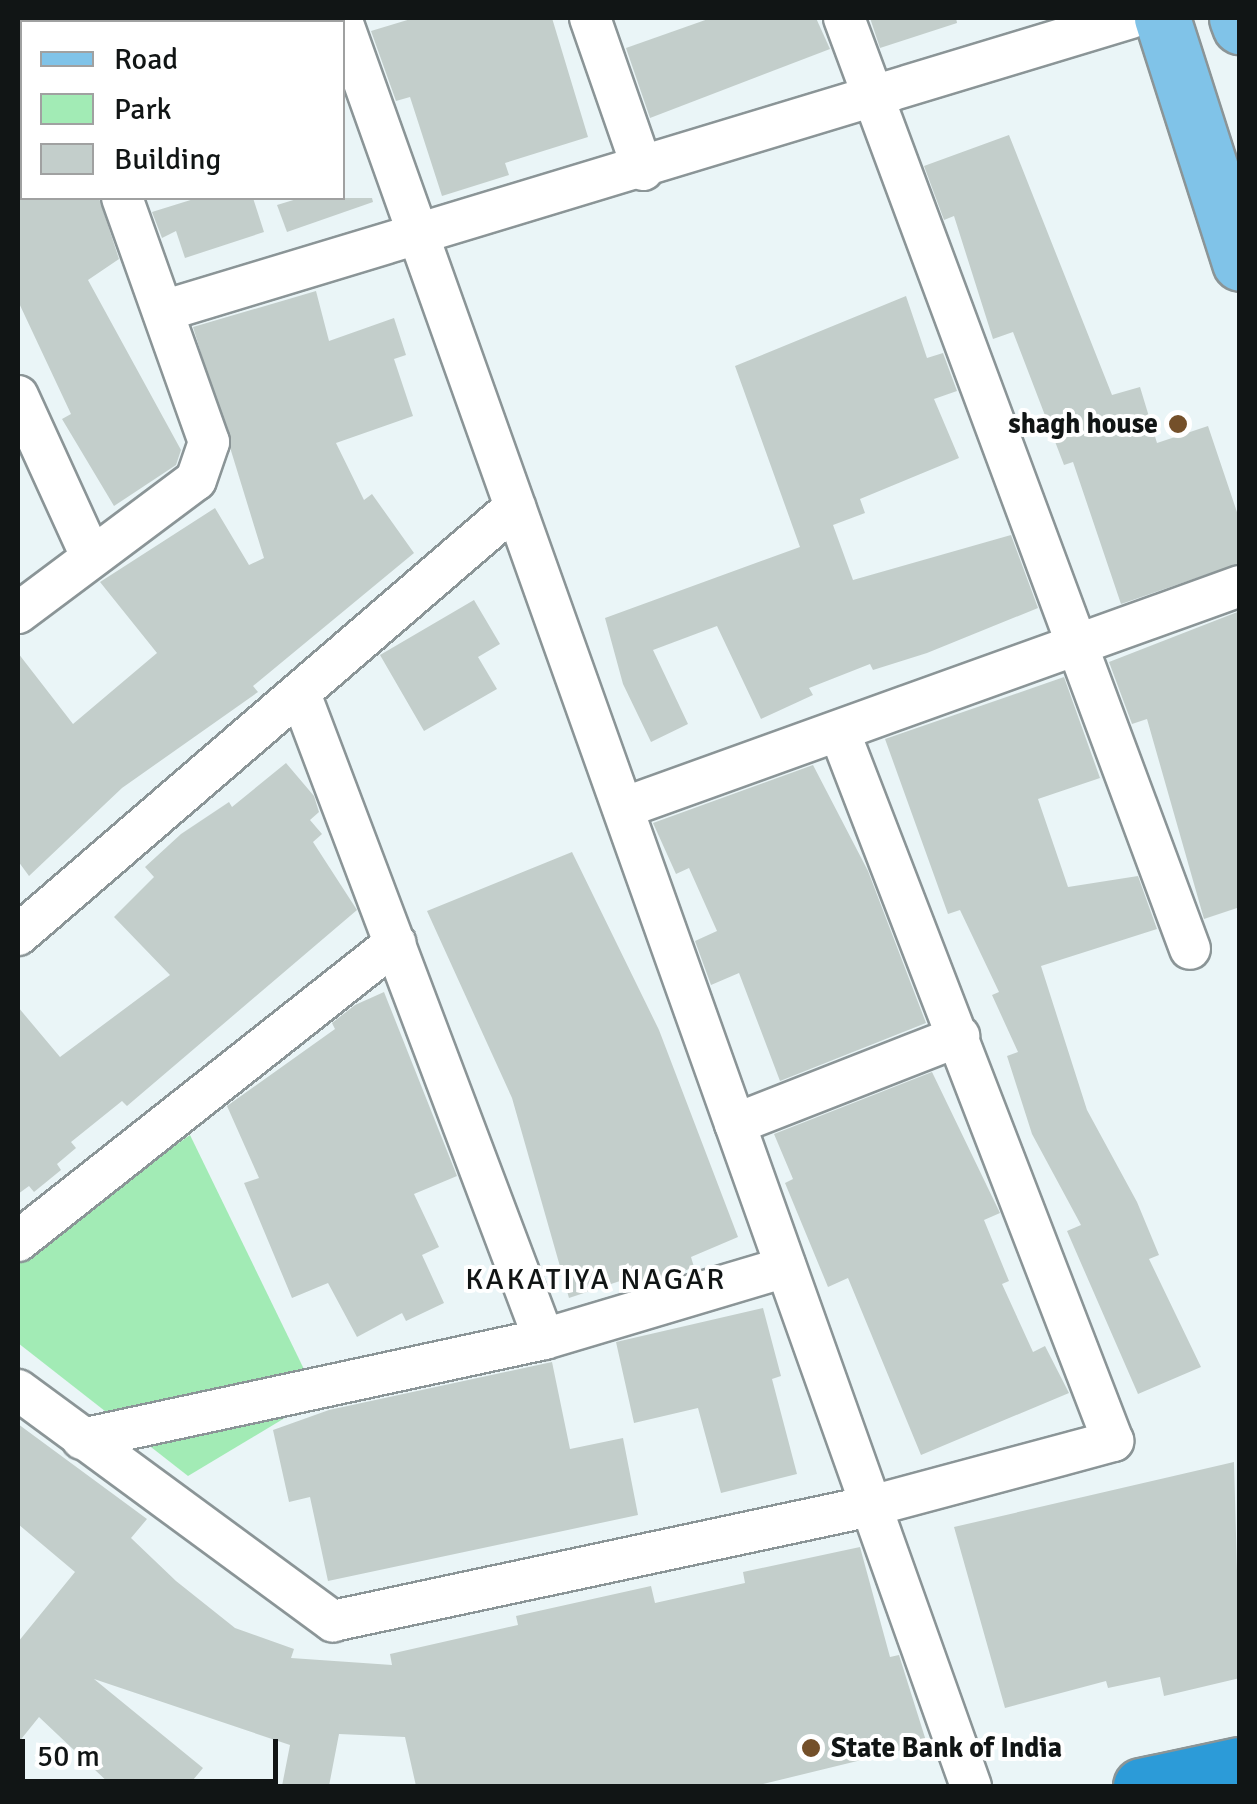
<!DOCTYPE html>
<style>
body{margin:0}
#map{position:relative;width:1257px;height:1804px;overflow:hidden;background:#eaf5f7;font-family:Signika,sans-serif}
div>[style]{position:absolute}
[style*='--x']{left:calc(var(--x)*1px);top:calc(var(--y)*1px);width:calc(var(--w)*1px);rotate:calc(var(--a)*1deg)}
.green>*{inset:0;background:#a2ebb5}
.building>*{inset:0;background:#c3cecb}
.roads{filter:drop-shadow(2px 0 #8b9597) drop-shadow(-2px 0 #8b9597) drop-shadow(0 2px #8b9597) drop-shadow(0 -2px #8b9597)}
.street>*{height:40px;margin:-20px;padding:0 20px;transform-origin:20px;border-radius:20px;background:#fff}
.primary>*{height:55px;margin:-27.5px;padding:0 27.5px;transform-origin:27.5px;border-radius:27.5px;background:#80c3e8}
.highway>*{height:55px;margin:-27.5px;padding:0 27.5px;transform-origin:27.5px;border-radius:27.5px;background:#2c9bd8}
.dots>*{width:28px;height:28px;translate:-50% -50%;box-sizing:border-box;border:5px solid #fff;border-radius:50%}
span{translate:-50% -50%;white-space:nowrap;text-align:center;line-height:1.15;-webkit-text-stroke:8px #fff;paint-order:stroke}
.poi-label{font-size:28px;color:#111515;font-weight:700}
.right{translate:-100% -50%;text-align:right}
.left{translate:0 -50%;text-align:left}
.neighbourhood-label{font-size:30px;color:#111515;letter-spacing:2.5px}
.frame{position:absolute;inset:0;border:20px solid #111515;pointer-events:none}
.legend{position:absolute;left:20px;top:20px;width:325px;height:180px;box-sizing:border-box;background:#fff;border:2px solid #a0a1a1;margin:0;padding:12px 18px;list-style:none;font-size:30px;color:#111515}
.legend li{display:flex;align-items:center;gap:20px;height:50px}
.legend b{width:50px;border:2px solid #a0a1a1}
.scale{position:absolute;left:20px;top:1739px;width:258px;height:45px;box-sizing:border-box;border:5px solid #111515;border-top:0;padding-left:12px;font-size:30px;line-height:35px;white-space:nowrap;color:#111515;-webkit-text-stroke:8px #fff;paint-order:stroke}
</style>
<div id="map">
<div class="green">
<i style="clip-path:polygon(190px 1135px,318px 1398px,188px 1476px,18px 1343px,18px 1257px)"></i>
</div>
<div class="building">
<i style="clip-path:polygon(414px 18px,552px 18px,588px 137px,505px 163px,509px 175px,442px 196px,410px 97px,396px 101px,371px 31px)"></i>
<i style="clip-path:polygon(711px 18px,816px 18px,830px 49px,650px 118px,626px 48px)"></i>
<i style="clip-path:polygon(870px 18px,956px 18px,957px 23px,880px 48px)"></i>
<i style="clip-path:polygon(1009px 135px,1112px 395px,1140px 387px,1157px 443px,1208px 426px,1240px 521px,1240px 563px,1121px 604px,1073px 462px,1064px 465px,1013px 332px,993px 339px,954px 216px,944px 220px,924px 166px)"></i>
<i style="clip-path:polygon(18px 198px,99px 198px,119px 259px,88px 280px,181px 450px,176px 465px,114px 506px,62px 419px,71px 414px,18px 301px)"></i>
<i style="clip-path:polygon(197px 198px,253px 198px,264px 232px,185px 258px,176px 231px,162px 238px,152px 212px)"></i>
<i style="clip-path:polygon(300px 198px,372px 198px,373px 202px,287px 232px,277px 205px)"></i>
<i style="clip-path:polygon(316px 291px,329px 341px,394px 318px,406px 355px,394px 359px,413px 416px,336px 443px,364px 500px,372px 494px,414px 553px,253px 686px,258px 692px,122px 788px,29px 876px,18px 861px,18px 653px,73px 724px,157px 653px,100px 582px,215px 508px,249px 565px,264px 558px,193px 327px)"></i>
<i style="clip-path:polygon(906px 296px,927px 358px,943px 353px,957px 391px,934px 399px,959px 458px,860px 499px,865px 513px,833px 525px,853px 580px,1011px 535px,1038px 608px,927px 653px,873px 670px,870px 664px,809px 688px,813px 695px,761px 719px,717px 626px,653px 650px,688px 724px,651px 742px,623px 684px,605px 618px,800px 547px,735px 366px)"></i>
<i style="clip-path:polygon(474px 600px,500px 644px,478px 657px,497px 689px,424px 731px,380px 655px)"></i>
<i style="clip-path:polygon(1240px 611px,1240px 907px,1204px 919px,1147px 719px,1132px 724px,1109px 662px)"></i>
<i style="clip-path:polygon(1064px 677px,1100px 778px,1038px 799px,1068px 887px,1138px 876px,1157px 929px,1041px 966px,1087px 1110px,1137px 1202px,1159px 1255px,1149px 1259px,1201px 1367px,1138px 1394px,1067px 1231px,1081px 1225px,1032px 1134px,1007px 1056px,1018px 1052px,992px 995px,999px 992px,960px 910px,948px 914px,885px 739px)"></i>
<i style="clip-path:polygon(286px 763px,314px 796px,319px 812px,310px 820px,322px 834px,313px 842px,357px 910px,127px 1106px,122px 1101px,71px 1142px,76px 1148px,57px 1164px,61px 1170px,34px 1192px,29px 1186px,18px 1194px,18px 1007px,60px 1057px,170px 975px,114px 917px,154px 877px,145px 867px,181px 834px,229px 802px,232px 807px)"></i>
<i style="clip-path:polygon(813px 765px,868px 871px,926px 1023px,780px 1081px,739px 973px,711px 985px,695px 941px,717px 931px,689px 868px,676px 874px,653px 823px)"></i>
<i style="clip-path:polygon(572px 852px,659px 1030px,738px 1237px,691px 1257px,694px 1267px,670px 1277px,642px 1285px,638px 1275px,569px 1298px,512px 1098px,427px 911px)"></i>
<i style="clip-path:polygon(384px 992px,457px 1176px,414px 1194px,439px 1247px,422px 1255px,444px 1303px,406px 1321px,402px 1313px,357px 1337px,328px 1283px,292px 1298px,244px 1183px,259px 1178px,227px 1106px,335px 1029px,332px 1023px,355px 1005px)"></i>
<i style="clip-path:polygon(932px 1072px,1000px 1213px,984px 1220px,1009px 1281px,1002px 1284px,1033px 1352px,1045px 1346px,1069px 1393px,921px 1455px,848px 1278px,828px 1287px,785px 1183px,793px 1179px,774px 1134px)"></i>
<i style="clip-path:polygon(763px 1308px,781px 1376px,772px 1379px,797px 1474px,721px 1493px,698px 1408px,634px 1423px,616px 1342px)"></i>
<i style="clip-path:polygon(552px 1362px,570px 1449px,623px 1438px,638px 1515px,328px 1581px,310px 1497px,289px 1502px,273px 1430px,329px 1410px)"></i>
<i style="clip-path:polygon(18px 1424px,147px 1519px,131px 1538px,176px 1581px,235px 1628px,294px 1649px,291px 1658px,392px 1665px,390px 1654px,518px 1625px,516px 1616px,651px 1586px,655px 1603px,745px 1583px,743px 1572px,860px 1547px,890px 1657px,899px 1655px,927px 1744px,755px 1786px,416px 1786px,405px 1737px,339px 1734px,329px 1786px,282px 1786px,290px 1745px,94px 1679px,203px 1768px,188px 1786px,112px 1786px,39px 1717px,18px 1743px,18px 1642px,75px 1572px,18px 1524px)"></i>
<i style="clip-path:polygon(1234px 1462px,1240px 1678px,1164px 1696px,1160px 1677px,1108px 1688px,1106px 1681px,1005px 1708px,954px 1527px)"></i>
</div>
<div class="roads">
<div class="street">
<i style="--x:58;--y:18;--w:4;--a:63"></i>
<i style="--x:341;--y:18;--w:1877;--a:70.39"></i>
<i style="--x:590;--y:18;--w:161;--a:70.8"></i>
<i style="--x:844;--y:18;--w:993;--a:69.61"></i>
<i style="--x:18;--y:138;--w:4;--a:-27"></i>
<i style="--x:163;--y:311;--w:1011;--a:-16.84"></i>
<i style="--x:18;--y:396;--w:176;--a:65.5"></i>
<i style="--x:18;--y:613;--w:222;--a:-36.8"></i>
<i style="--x:196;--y:480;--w:40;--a:-71.1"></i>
<i style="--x:209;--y:442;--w:259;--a:-109.6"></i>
<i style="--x:301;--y:696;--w:687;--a:69.3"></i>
<i style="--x:623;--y:808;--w:656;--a:-19.79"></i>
<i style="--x:18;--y:935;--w:656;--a:-40.73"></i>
<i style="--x:735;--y:1124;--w:241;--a:-21.4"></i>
<i style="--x:18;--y:1241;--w:481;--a:-38.3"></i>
<i style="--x:18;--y:1390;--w:391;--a:36.3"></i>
<i style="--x:333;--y:1621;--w:550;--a:-12.07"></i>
<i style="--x:871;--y:1506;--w:251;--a:-15"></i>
<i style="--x:1113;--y:1441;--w:761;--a:-111.1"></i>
<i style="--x:82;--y:1439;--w:473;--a:-12.2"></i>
<i style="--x:544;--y:1339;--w:252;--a:-16.6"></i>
</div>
<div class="primary">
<i style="--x:1162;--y:18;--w:257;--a:72.3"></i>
<i style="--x:1237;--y:18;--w:9;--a:69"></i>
</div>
<div class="highway">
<i style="--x:1141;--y:1786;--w:101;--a:-12"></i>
</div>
</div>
<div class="dots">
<i style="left:1178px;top:424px;background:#74502a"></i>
<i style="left:811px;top:1748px;background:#74502a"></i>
</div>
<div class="poi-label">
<span class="right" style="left:1158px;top:424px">shagh house</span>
<span class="left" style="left:831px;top:1748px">State Bank of India</span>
</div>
<div class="neighbourhood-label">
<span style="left:596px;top:1280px">KAKATIYA NAGAR</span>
</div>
<div class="frame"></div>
<ul class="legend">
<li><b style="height:12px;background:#80c3e8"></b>Road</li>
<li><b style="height:28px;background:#a2ebb5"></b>Park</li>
<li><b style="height:28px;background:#c3cecb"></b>Building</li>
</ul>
<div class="scale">50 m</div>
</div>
